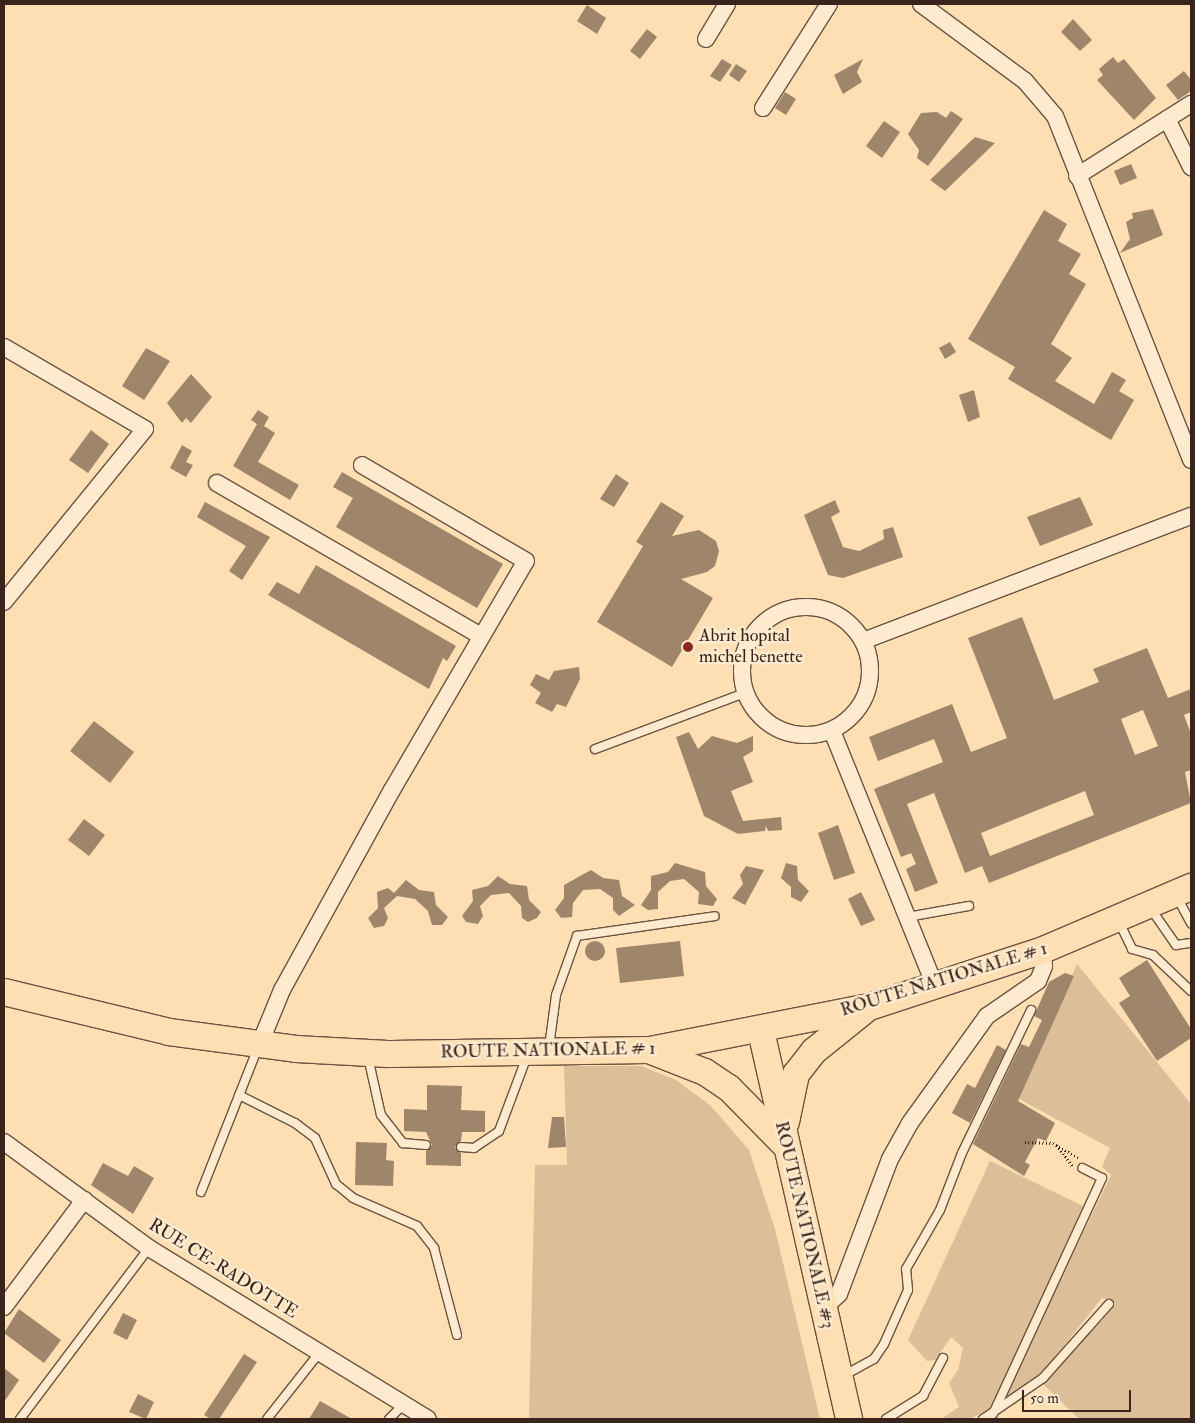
<!DOCTYPE html>
<style>
body{margin:0}
#map{position:relative;width:1195px;height:1423px;overflow:hidden;background:#fddfb3;font-family:"IM FELL Double Pica",serif}
div>[style]{position:absolute}
[style*='--x']{left:calc(var(--x)*1px);top:calc(var(--y)*1px);width:calc(var(--w)*1px);rotate:calc(var(--a)*1deg)}
.green>*{inset:0;background:#dcbf99}
.building>*{inset:0;background:#9f866a}
.round{border-radius:50%}
.path>*{height:2.5px;margin-top:-1.25px;transform-origin:0;background:repeating-linear-gradient(90deg,#39251b 0 1px,transparent 0 3.5px)}
.roads{filter:drop-shadow(1px 0 #6a5441) drop-shadow(-1px 0 #6a5441) drop-shadow(0 1px #6a5441) drop-shadow(0 -1px #6a5441)}
.service>*{height:8px;margin:-4px;padding:0 4px;transform-origin:4px;border-radius:4px;background:#feeace}
.minor>*{height:16px;margin:-8px;padding:0 8px;transform-origin:8px;border-radius:8px;background:#feeace}
.minor>.ring{margin:-8px;padding:0;box-sizing:content-box;background:none;border:16px solid #feeace;border-radius:50%}
.primary>*{height:26px;margin:-13px;padding:0 13px;transform-origin:13px;border-radius:13px;background:#fddfb3}
.dots>*{width:14px;height:14px;translate:-50% -50%;box-sizing:border-box;border:2px solid #feeace;border-radius:50%}
span{translate:-50% -50%;white-space:nowrap;text-align:center;line-height:1.15;-webkit-text-stroke:5px #feeace;paint-order:stroke}
.poi-label{font-size:18px;color:#39251b}
.left{translate:0 -50%;text-align:left}
.street-label{font-size:18px;color:#39251b}
.frame{position:absolute;inset:0;border:5px solid #39251b;pointer-events:none}
.scale{position:absolute;left:1022px;top:1390px;width:109px;height:22px;box-sizing:border-box;border:2px solid #39251b;border-top:0;padding-left:6px;font-size:15px;line-height:18px;white-space:nowrap;color:#39251b;-webkit-text-stroke:4px #feeace;paint-order:stroke}
</style>
<div id="map">
<div class="green">
<i style="clip-path:polygon(1077px 964px,1191px 1104px,1191px 1419px,1079px 1419px,1042px 1383px,1108px 1314px,1112px 1300px,1102px 1298px,1040px 1376px,999px 1408px,1111px 1175px,1102px 1167px,1110px 1148px,1019px 1099px)"></i>
<i style="clip-path:polygon(564px 1066px,641px 1066px,676px 1080px,710px 1105px,749px 1150px,775px 1229px,820px 1419px,529px 1419px,535px 1165px,567px 1165px)"></i>
<i style="clip-path:polygon(990px 1161px,1083px 1206px,992px 1408px,970px 1419px,941px 1419px,959px 1407px,949px 1383px,958px 1370px,963px 1348px,951px 1337px,935px 1360px,927px 1361px,908px 1340px)"></i>
</div>
<div class="building">
<i style="clip-path:polygon(587px 5px,606px 18px,597px 34px,577px 21px)"></i>
<i style="clip-path:polygon(1073px 19px,1092px 40px,1080px 51px,1061px 32px)"></i>
<i style="clip-path:polygon(647px 29px,657px 37px,640px 59px,630px 51px)"></i>
<i style="clip-path:polygon(1113px 57px,1118px 63px,1124px 59px,1156px 98px,1134px 120px,1097px 80px,1103px 75px,1099px 69px)"></i>
<i style="clip-path:polygon(722px 59px,732px 65px,720px 82px,710px 76px)"></i>
<i style="clip-path:polygon(863px 59px,857px 72px,862px 82px,843px 94px,834px 75px)"></i>
<i style="clip-path:polygon(736px 64px,747px 71px,739px 82px,729px 75px)"></i>
<i style="clip-path:polygon(1184px 71px,1191px 80px,1191px 91px,1178px 100px,1166px 85px)"></i>
<i style="clip-path:polygon(785px 92px,796px 99px,786px 115px,775px 108px)"></i>
<i style="clip-path:polygon(951px 111px,963px 119px,928px 166px,917px 158px,919px 150px,908px 134px,921px 113px,937px 112px,946px 118px)"></i>
<i style="clip-path:polygon(884px 121px,900px 132px,882px 158px,866px 146px)"></i>
<i style="clip-path:polygon(975px 137px,995px 143px,945px 191px,930px 180px)"></i>
<i style="clip-path:polygon(1131px 164px,1137px 178px,1120px 185px,1114px 171px)"></i>
<i style="clip-path:polygon(1153px 209px,1163px 235px,1120px 253px,1130px 239px,1126px 222px,1133px 218px,1132px 213px)"></i>
<i style="clip-path:polygon(1044px 210px,1067px 224px,1058px 241px,1081px 254px,1069px 274px,1086px 284px,1051px 344px,1072px 358px,1055px 381px,1094px 404px,1112px 372px,1126px 380px,1119px 391px,1134px 400px,1111px 440px,1008px 379px,1015px 367px,968px 339px)"></i>
<i style="clip-path:polygon(950px 342px,956px 352px,945px 359px,939px 348px)"></i>
<i style="clip-path:polygon(146px 348px,170px 361px,144px 400px,122px 386px)"></i>
<i style="clip-path:polygon(191px 374px,212px 397px,191px 423px,186px 418px,182px 423px,167px 403px)"></i>
<i style="clip-path:polygon(974px 390px,980px 417px,968px 422px,959px 395px)"></i>
<i style="clip-path:polygon(258px 410px,269px 417px,264px 426px,275px 433px,258px 462px,299px 485px,290px 500px,233px 466px,257px 424px,251px 420px)"></i>
<i style="clip-path:polygon(91px 430px,109px 444px,88px 473px,69px 460px)"></i>
<i style="clip-path:polygon(182px 445px,192px 451px,186px 462px,193px 465px,186px 477px,170px 468px)"></i>
<i style="clip-path:polygon(342px 472px,503px 564px,477px 608px,336px 527px,353px 498px,333px 487px)"></i>
<i style="clip-path:polygon(616px 474px,629px 483px,614px 507px,600px 499px)"></i>
<i style="clip-path:polygon(1080px 497px,1093px 525px,1040px 546px,1027px 517px)"></i>
<i style="clip-path:polygon(835px 500px,840px 512px,831px 517px,843px 547px,859px 551px,884px 539px,883px 530px,893px 527px,903px 557px,843px 578px,828px 575px,804px 515px)"></i>
<i style="clip-path:polygon(205px 502px,270px 537px,242px 580px,229px 571px,246px 546px,197px 517px)"></i>
<i style="clip-path:polygon(661px 502px,684px 516px,672px 536px,699px 530px,716px 541px,719px 551px,715px 566px,707px 572px,681px 579px,713px 598px,672px 667px,597px 622px,643px 546px,636px 542px)"></i>
<i style="clip-path:polygon(316px 565px,456px 646px,447px 661px,443px 658px,429px 689px,268px 595px,277px 582px,299px 594px)"></i>
<i style="clip-path:polygon(evenodd,1022px 617px,1054px 700px,1099px 682px,1093px 669px,1147px 648px,1168px 698px,1191px 689px,1191px 712px,1184px 715px,1191px 734px,1191px 770px,1185px 772px,1191px 803px,989px 883px,982px 866px,965px 873px,934px 793px,907px 804px,938px 883px,915px 892px,906px 869px,916px 864px,911px 853px,901px 857px,874px 789px,943px 762px,934px 739px,878px 761px,869px 737px,952px 704px,971px 752px,1007px 738px,968px 638px,1022px 617px,1143px 710px,1158px 746px,1135px 755px,1121px 719px,1143px 710px,1022px 617px,1085px 791px,1094px 815px,990px 856px,981px 833px,1085px 791px)"></i>
<i style="clip-path:polygon(579px 667px,580px 679px,566px 707px,557px 704px,552px 712px,535px 703px,541px 693px,530px 685px,536px 674px,549px 680px,554px 671px)"></i>
<i style="clip-path:polygon(94px 721px,134px 752px,110px 783px,70px 751px)"></i>
<i style="clip-path:polygon(689px 732px,698px 749px,712px 736px,737px 743px,753px 736px,753px 751px,743px 757px,753px 782px,731px 791px,743px 821px,781px 817px,782px 830px,768px 831px,766px 826px,765px 831px,738px 834px,704px 816px,676px 737px)"></i>
<i style="clip-path:polygon(84px 819px,105px 835px,89px 856px,68px 840px)"></i>
<i style="clip-path:polygon(838px 825px,855px 873px,834px 880px,818px 833px)"></i>
<i style="clip-path:polygon(675px 863px,705px 872px,706px 886px,717px 899px,713px 906px,698px 904px,699px 892px,684px 879px,670px 881px,658px 892px,658px 909px,648px 910px,641px 905px,651px 890px,651px 876px,668px 872px)"></i>
<i style="clip-path:polygon(786px 863px,797px 866px,798px 880px,809px 891px,801px 902px,791px 897px,791px 887px,781px 878px)"></i>
<i style="clip-path:polygon(746px 866px,764px 870px,745px 905px,732px 898px,743px 884px,740px 875px)"></i>
<i style="clip-path:polygon(591px 870px,603px 878px,619px 880px,622px 896px,635px 905px,619px 916px,613px 910px,613px 898px,600px 889px,583px 890px,573px 903px,572px 917px,561px 918px,555px 910px,564px 898px,564px 885px)"></i>
<i style="clip-path:polygon(498px 876px,510px 884px,527px 886px,529px 900px,541px 912px,537px 918px,528px 922px,522px 918px,521px 906px,509px 893px,491px 895px,480px 906px,483px 916px,478px 924px,466px 922px,462px 916px,473px 901px,472px 890px,488px 886px)"></i>
<i style="clip-path:polygon(406px 880px,419px 890px,434px 892px,436px 905px,448px 917px,442px 925px,432px 925px,428px 911px,415px 899px,397px 896px,384px 908px,388px 918px,384px 926px,374px 928px,368px 918px,378px 908px,377px 892px,388px 888px,394px 893px)"></i>
<i style="clip-path:polygon(861px 892px,875px 920px,861px 926px,848px 899px)"></i>
<i class="round" style="left:585px;top:941px;width:20px;height:20px"></i>
<i style="clip-path:polygon(680px 941px,684px 976px,620px 983px,616px 948px)"></i>
<i style="clip-path:polygon(1147px 960px,1191px 1029px,1191px 1038px,1157px 1061px,1119px 1003px,1130px 996px,1119px 978px)"></i>
<i style="clip-path:polygon(1065px 973px,1074px 976px,1018px 1101px,1055px 1123px,1046px 1141px,1038px 1138px,1025px 1162px,1030px 1165px,1024px 1176px,973px 1144px,1021px 1044px,1029px 1047px,1042px 1020px,1034px 1016px,1049px 982px)"></i>
<i style="clip-path:polygon(997px 1045px,1006px 1050px,970px 1123px,952px 1113px,967px 1084px,975px 1088px)"></i>
<i style="clip-path:polygon(427px 1085px,462px 1086px,461px 1110px,485px 1111px,485px 1132px,462px 1132px,461px 1141px,455px 1147px,461px 1153px,461px 1166px,426px 1165px,426px 1151px,432px 1145px,426px 1132px,404px 1131px,404px 1109px,427px 1110px)"></i>
<i style="clip-path:polygon(552px 1117px,564px 1117px,566px 1147px,548px 1148px)"></i>
<i style="clip-path:polygon(356px 1142px,387px 1143px,386px 1160px,394px 1161px,393px 1186px,355px 1185px)"></i>
<i style="clip-path:polygon(103px 1163px,128px 1176px,134px 1166px,154px 1178px,133px 1214px,91px 1185px)"></i>
<i style="clip-path:polygon(19px 1309px,61px 1340px,44px 1363px,4px 1333px)"></i>
<i style="clip-path:polygon(123px 1313px,137px 1320px,127px 1340px,113px 1333px)"></i>
<i style="clip-path:polygon(244px 1354px,257px 1362px,219px 1419px,211px 1419px,204px 1415px)"></i>
<i style="clip-path:polygon(4px 1368px,19px 1380px,4px 1402px)"></i>
<i style="clip-path:polygon(138px 1394px,154px 1402px,146px 1419px,129px 1412px)"></i>
<i style="clip-path:polygon(320px 1401px,352px 1419px,309px 1419px)"></i>
</div>
<div class="path">
<i style="--x:1025;--y:1142;--w:28;--a:2"></i>
<i style="--x:1053;--y:1143;--w:30;--a:30"></i>
<i style="--x:1057;--y:1145;--w:27;--a:54"></i>
</div>
<div class="roads">
<div class="service">
<i style="--x:595;--y:749;--w:160;--a:-20.5"></i>
<i style="--x:1177;--y:897;--w:30;--a:62"></i>
<i style="--x:1151;--y:909;--w:44;--a:55.2"></i>
<i style="--x:1176;--y:945;--w:15;--a:-8"></i>
<i style="--x:907;--y:917;--w:63;--a:-10.1"></i>
<i style="--x:1119;--y:922;--w:30;--a:64"></i>
<i style="--x:1132;--y:949;--w:22;--a:16"></i>
<i style="--x:1153;--y:955;--w:52;--a:43.5"></i>
<i style="--x:549;--y:1047;--w:52;--a:-82.3"></i>
<i style="--x:556;--y:995;--w:63;--a:-70.4"></i>
<i style="--x:577;--y:936;--w:139;--a:-8.2"></i>
<i style="--x:368;--y:1057;--w:59;--a:77.4"></i>
<i style="--x:381;--y:1115;--w:36;--a:52"></i>
<i style="--x:403;--y:1143;--w:23;--a:5"></i>
<i style="--x:239;--y:1095;--w:63;--a:26.6"></i>
<i style="--x:295;--y:1123;--w:25;--a:37"></i>
<i style="--x:315;--y:1138;--w:51;--a:65.5"></i>
<i style="--x:336;--y:1184;--w:22;--a:39"></i>
<i style="--x:353;--y:1198;--w:70;--a:23.6"></i>
<i style="--x:417;--y:1226;--w:28;--a:52"></i>
<i style="--x:434;--y:1248;--w:90;--a:75.2"></i>
<i style="--x:461;--y:1147;--w:13;--a:4"></i>
<i style="--x:474;--y:1148;--w:30;--a:-34"></i>
<i style="--x:499;--y:1131;--w:80;--a:-69.5"></i>
<i style="--x:201;--y:1192;--w:156;--a:-68.5"></i>
<i style="--x:843;--y:1376;--w:35;--a:-29"></i>
<i style="--x:874;--y:1359;--w:18;--a:-56"></i>
<i style="--x:884;--y:1344;--w:59;--a:-66"></i>
<i style="--x:908;--y:1290;--w:21;--a:-95"></i>
<i style="--x:906;--y:1269;--w:68;--a:-60"></i>
<i style="--x:940;--y:1210;--w:61;--a:-68.9"></i>
<i style="--x:962;--y:1153;--w:159;--a:-64.2"></i>
<i style="--x:993;--y:1414;--w:260;--a:-65.2"></i>
<i style="--x:1102;--y:1178;--w:22;--a:-153"></i>
<i style="--x:20;--y:1419;--w:214;--a:-53"></i>
<i style="--x:267;--y:1419;--w:85;--a:-51.7"></i>
<i style="--x:389;--y:1419;--w:21;--a:-45"></i>
<i style="--x:886;--y:1419;--w:44;--a:-31.9"></i>
<i style="--x:923;--y:1396;--w:43;--a:-62.2"></i>
<i style="--x:983;--y:1419;--w:73;--a:-34.3"></i>
<i style="--x:1043;--y:1378;--w:99;--a:-48.3"></i>
</div>
<div class="minor">
<i style="--x:921;--y:4;--w:129;--a:36.5"></i>
<i style="--x:1025;--y:81;--w:46;--a:49.4"></i>
<i style="--x:1055;--y:116;--w:370;--a:68.4"></i>
<i style="--x:706;--y:39;--w:41;--a:-59"></i>
<i style="--x:763;--y:108;--w:123;--a:-57.6"></i>
<i style="--x:1167;--y:119;--w:54;--a:63.4"></i>
<i style="--x:1077;--y:176;--w:135;--a:-32.3"></i>
<i style="--x:4;--y:347;--w:163;--a:30.2"></i>
<i style="--x:145;--y:429;--w:223;--a:129.2"></i>
<i style="--x:217;--y:483;--w:305;--a:30.1"></i>
<i class="ring" style="left:742px;top:607px;width:112px;height:112px"></i>
<i style="--x:863;--y:641;--w:351;--a:-20.9"></i>
<i style="--x:832;--y:731;--w:275;--a:68"></i>
<i style="--x:259;--y:1046;--w:61;--a:-67.7"></i>
<i style="--x:282;--y:990;--w:228;--a:-61.2"></i>
<i style="--x:392;--y:790;--w:265;--a:-59.7"></i>
<i style="--x:526;--y:561;--w:190;--a:-149.7"></i>
<i style="--x:4;--y:1142;--w:180;--a:36.2"></i>
<i style="--x:149;--y:1248;--w:327;--a:31.5"></i>
<i style="--x:4;--y:1307;--w:134;--a:-53.2"></i>
<i style="--x:823;--y:1309;--w:22;--a:-43"></i>
<i style="--x:839;--y:1294;--w:144;--a:-69.3"></i>
<i style="--x:890;--y:1159;--w:41;--a:-60.9"></i>
<i style="--x:910;--y:1123;--w:132;--a:-54.3"></i>
<i style="--x:987;--y:1016;--w:62;--a:-34.5"></i>
<i style="--x:1038;--y:981;--w:16;--a:-68"></i>
<i style="--x:1044;--y:966;--w:16;--a:-94"></i>
</div>
<div class="primary">
<i style="--x:4;--y:992;--w:170;--a:13.6"></i>
<i style="--x:169;--y:1032;--w:128;--a:7.6"></i>
<i style="--x:296;--y:1049;--w:92;--a:3.1"></i>
<i style="--x:388;--y:1054;--w:262;--a:-0.9"></i>
<i style="--x:650;--y:1050;--w:223;--a:-11.1"></i>
<i style="--x:869;--y:1007;--w:183;--a:-18.1"></i>
<i style="--x:1043;--y:950;--w:161;--a:-23.1"></i>
<i style="--x:761;--y:1031;--w:398;--a:77.2"></i>
<i style="--x:651;--y:1051;--w:58;--a:21.3"></i>
<i style="--x:705;--y:1072;--w:29;--a:34"></i>
<i style="--x:729;--y:1088;--w:78;--a:45.5"></i>
<i style="--x:786;--y:1122;--w:49;--a:-78.2"></i>
<i style="--x:796;--y:1074;--w:29;--a:-52"></i>
<i style="--x:814;--y:1051;--w:65;--a:-38.8"></i>
</div>
</div>
<div class="dots">
<i style="left:688px;top:647px;background:#8f2418"></i>
</div>
<div class="poi-label">
<span class="left" style="left:699px;top:647px">Abrit hopital<br>michel benette</span>
</div>
<div class="street-label">
<span style="left:944px;top:980px;rotate:-17deg">ROUTE NATIONALE # 1</span>
<span style="left:548px;top:1051px;rotate:-1deg">ROUTE NATIONALE # 1</span>
<span style="left:804px;top:1225px;rotate:77deg">ROUTE NATIONALE #3</span>
<span style="left:223px;top:1269px;rotate:32deg">RUE CE-RADOTTE</span>
</div>
<div class="frame"></div>
<div class="scale">50 m</div>
</div>
